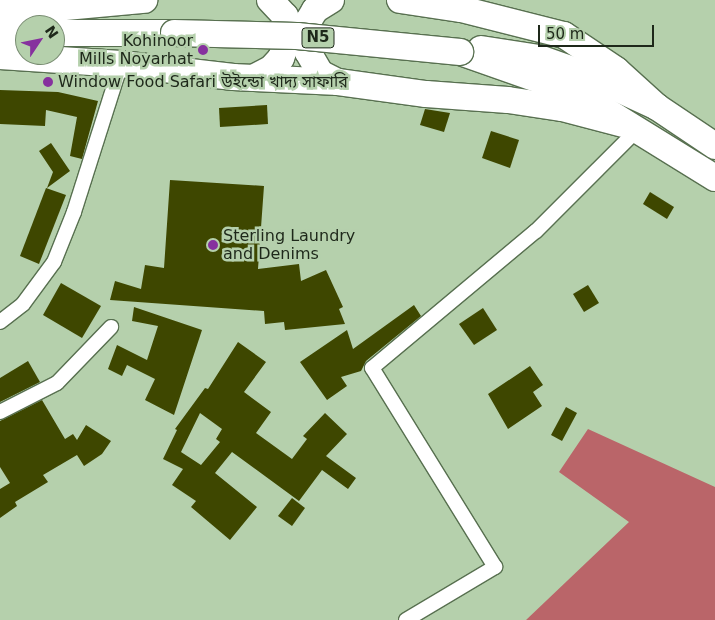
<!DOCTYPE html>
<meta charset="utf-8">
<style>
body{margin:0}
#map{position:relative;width:715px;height:620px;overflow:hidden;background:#b5d0ac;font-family:"DejaVu Sans","Noto Sans Bengali",sans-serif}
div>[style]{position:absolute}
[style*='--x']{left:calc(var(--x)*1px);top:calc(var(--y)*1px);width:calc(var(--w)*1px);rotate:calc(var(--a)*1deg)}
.water>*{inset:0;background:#ba6569}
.building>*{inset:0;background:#3e4700}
.roads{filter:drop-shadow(1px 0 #587050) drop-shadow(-1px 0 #587050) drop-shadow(0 1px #587050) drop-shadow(0 -1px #587050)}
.street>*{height:14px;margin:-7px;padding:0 7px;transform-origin:7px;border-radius:7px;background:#fff}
.highway>*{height:26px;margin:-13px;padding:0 13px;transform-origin:13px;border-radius:13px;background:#fff}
.bridges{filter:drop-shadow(1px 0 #587050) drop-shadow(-1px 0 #587050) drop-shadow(0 1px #587050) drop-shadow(0 -1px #587050)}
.highway-bridge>*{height:26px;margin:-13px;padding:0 13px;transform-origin:13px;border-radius:13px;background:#fff}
.dots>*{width:14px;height:14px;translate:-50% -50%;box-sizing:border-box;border:2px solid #b5d0ac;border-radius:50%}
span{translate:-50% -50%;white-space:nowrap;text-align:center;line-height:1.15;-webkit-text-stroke:5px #b5d0ac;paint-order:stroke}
.shield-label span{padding:1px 4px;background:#b5d0ac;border:1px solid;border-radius:4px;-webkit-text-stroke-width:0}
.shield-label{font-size:15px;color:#1e281a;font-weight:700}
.poi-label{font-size:16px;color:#1e281a}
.right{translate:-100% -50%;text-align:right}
.left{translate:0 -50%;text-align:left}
.north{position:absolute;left:15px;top:15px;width:50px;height:50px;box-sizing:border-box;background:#b5d0ac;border:1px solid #798d72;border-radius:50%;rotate:56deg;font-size:14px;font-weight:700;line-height:20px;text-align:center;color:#1e281a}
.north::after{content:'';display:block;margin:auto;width:18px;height:22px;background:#86319e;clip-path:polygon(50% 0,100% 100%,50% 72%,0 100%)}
.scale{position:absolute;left:538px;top:25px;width:116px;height:22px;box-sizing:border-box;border:2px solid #1e281a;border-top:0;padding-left:6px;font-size:15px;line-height:18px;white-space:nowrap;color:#1e281a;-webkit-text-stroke:4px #b5d0ac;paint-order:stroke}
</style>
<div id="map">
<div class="water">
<i style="clip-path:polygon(588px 429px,715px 487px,715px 620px,526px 620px,629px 522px,559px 472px)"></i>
</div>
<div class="building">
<i style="clip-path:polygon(0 90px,58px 92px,98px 101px,82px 159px,70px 156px,77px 117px,46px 110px,45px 126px,0 124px)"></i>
<i style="clip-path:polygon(267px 105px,268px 124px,220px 127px,219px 108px)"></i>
<i style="clip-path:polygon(425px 109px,450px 113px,444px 132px,420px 125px)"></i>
<i style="clip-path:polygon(491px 131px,519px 140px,510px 168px,482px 158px)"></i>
<i style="clip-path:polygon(51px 143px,70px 171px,47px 188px,53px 172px,39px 151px)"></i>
<i style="clip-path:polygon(170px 180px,264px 186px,258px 269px,299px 264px,301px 281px,326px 270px,343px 307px,339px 309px,345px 324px,285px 330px,284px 322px,265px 324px,264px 311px,110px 300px,115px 281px,141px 289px,145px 265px,164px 268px)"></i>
<i style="clip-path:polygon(46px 188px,66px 195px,39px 264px,20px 256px)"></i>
<i style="clip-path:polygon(650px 192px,674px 207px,667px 219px,643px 204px)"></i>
<i style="clip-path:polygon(61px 283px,101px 306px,82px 338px,43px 315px)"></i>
<i style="clip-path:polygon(588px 285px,599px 303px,584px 312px,573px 294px)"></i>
<i style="clip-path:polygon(414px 305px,421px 316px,366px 361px,361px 371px,341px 377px,347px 386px,327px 400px,300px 362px,347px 330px,353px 349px)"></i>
<i style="clip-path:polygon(134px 307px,202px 330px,174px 415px,145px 400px,155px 379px,127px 365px,122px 376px,108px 369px,117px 345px,147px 360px,158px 326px,132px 321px)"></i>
<i style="clip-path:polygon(483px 308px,497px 330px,474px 345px,459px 324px)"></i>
<i style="clip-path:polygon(evenodd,238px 342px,266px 362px,244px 392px,271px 412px,256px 433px,292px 459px,307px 439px,303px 436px,325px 413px,347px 434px,326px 456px,356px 478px,348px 489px,322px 470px,299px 501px,232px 452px,215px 473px,257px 507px,230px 540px,191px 507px,196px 501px,172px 485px,183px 469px,163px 459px,177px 430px,175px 429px,205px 388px,208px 389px,238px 342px,200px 413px,222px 429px,216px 439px,220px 442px,201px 465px,181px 452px,200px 413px)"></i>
<i style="clip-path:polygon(28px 361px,40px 382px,0 402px,0 378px)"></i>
<i style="clip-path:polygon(530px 366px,543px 385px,533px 392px,542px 406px,508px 429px,488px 394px)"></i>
<i style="clip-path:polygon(42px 400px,65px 439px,73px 434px,77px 440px,86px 425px,111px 441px,102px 454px,84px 466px,77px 455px,43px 475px,48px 482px,15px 502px,17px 506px,0 518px,0 489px,10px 483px,0 467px,0 421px)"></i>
<i style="clip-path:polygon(566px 407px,577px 413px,562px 441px,551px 435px)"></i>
<i style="clip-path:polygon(292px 498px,305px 508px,292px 526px,278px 516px)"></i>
</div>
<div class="roads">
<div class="street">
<i style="--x:0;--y:322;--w:29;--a:-38"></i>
<i style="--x:23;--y:304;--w:52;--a:-53.6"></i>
<i style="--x:54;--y:262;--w:54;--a:-68.2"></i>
<i style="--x:74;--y:212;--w:155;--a:-72.4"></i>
<i style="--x:0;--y:412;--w:64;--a:-27"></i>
<i style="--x:57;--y:383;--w:78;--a:-46"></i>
<i style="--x:406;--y:620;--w:104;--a:-30.8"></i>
<i style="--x:495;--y:567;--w:234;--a:-121.7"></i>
<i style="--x:372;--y:368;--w:214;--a:-39.9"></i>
<i style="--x:536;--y:231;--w:141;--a:-45"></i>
</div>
<div class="highway">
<i style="--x:331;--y:0;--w:19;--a:148"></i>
<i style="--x:315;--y:10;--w:12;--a:121"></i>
<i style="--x:309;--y:20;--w:32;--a:92"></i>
<i style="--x:308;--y:52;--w:24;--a:60"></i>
<i style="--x:320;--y:73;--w:20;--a:27"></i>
<i style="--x:400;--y:0;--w:62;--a:8.4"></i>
<i style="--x:461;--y:9;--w:106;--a:14.2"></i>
<i style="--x:564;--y:35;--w:63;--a:33.9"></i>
<i style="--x:616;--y:70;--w:55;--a:42.1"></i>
<i style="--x:0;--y:13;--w:145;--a:-5.2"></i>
<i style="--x:55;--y:33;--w:119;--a:0"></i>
<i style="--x:0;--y:34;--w:25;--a:0"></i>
<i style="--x:481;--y:49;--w:59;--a:8.8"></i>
<i style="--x:539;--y:58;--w:54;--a:19.4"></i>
<i style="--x:590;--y:76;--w:74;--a:24.8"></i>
<i style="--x:657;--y:107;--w:70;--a:33.9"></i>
<i style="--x:460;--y:52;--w:126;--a:19.4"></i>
<i style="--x:579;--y:94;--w:160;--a:31.7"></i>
<i style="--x:0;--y:56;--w:121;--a:3.8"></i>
<i style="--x:121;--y:64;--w:113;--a:6.6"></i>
<i style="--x:233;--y:77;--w:105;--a:2.7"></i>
<i style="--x:338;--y:82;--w:89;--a:7.8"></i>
<i style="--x:426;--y:94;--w:82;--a:4.2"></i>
<i style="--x:508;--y:100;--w:55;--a:8.4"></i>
<i style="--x:562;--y:108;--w:63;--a:14.7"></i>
<i style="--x:253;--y:78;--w:20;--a:-27"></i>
<i style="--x:271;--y:69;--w:15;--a:-48"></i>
<i style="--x:281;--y:58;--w:12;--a:-70"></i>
<i style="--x:285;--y:47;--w:31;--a:-90"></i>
<i style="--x:285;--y:16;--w:22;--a:-133"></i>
</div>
</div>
<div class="bridges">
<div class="highway-bridge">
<i style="--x:174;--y:33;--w:123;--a:1.4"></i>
<i style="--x:297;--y:36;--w:164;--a:5.6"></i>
</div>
</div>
<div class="dots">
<i style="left:203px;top:50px;background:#86319e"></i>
<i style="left:48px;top:82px;background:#86319e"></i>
<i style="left:213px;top:245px;background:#86319e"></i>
</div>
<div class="shield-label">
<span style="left:318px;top:38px">N5</span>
</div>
<div class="poi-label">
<span class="right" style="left:193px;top:50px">Kohinoor<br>Mills Noyarhat</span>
<span class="left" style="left:58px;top:82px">Window Food Safari উইন্ডো খাদ্য সাফারি</span>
<span class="left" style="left:223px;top:245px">Sterling Laundry<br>and Denims</span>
</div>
<div class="north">N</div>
<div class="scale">50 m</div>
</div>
